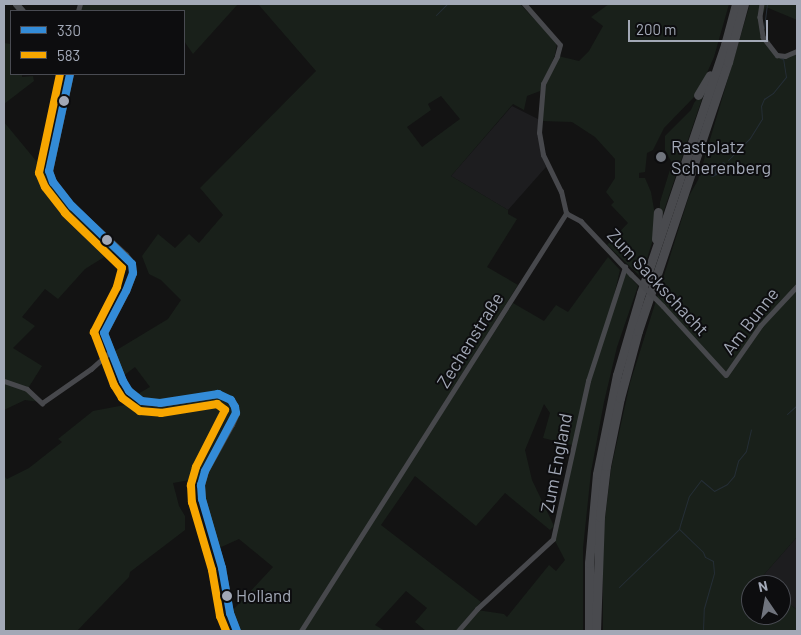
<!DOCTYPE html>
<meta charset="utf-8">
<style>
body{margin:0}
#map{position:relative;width:801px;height:635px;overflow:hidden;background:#131313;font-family:Barlow,sans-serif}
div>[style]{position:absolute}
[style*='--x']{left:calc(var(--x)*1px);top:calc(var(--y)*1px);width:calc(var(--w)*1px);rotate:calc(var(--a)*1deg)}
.built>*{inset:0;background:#1d1d1f}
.green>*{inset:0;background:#19201a}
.water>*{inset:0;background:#252e36}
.stream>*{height:1px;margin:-0.5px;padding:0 0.5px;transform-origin:0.5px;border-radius:0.5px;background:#252e36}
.street>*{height:4.5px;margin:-2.25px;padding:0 2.25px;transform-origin:2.25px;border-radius:2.25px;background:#47484c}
.secondary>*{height:7px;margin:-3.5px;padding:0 3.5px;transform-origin:3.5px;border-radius:3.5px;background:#4b4d51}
.highway>*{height:9px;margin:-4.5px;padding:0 4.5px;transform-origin:4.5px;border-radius:4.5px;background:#494a4e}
.street-bridge>*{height:4.5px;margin:-2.25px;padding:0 2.25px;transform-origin:2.25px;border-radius:2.25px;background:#47484c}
.bus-1>*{height:8px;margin:-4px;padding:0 4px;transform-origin:4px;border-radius:4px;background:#338bd7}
.bus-2>*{height:8px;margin:-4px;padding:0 4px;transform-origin:4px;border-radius:4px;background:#f7a600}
.dots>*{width:14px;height:14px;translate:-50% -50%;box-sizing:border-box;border:2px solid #0d0d0f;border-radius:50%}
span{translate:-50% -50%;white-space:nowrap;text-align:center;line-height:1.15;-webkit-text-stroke:4px #0d0d0f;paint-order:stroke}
.bus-label{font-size:17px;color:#a2a8b6}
.left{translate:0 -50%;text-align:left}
.poi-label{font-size:18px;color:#a2a8b6}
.street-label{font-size:18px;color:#a2a8b6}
.frame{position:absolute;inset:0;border:5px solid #a2a8b6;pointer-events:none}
.legend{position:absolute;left:10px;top:10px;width:175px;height:65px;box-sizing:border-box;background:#0d0d0f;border:1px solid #494b52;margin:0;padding:6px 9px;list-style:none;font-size:15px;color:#a2a8b6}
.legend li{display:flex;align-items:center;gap:10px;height:25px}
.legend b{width:25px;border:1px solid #494b52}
.north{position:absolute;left:741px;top:575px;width:50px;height:50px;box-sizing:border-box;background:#0d0d0f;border:1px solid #494b52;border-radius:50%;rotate:348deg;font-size:14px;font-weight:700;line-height:20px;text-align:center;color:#a2a8b6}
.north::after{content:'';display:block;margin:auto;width:18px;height:22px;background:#70747d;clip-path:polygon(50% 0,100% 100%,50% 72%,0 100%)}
.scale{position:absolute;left:628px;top:20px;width:140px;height:22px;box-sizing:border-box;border:2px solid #a2a8b6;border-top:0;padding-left:6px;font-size:15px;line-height:18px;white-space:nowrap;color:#a2a8b6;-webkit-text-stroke:4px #0d0d0f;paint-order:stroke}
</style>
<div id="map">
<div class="built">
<i style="clip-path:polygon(512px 106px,538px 119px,541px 155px,546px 167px,508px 210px,451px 176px)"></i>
<i style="clip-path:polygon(797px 537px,797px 610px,781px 597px,781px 585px,768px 585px,761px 578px)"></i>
</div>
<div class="green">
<i style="clip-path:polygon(81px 4px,238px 4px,193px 54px,184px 41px,184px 11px,80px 11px)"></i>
<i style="clip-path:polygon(evenodd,258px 4px,520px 4px,557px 43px,555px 55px,540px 91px,527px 96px,524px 110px,513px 104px,451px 176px,508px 210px,508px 214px,517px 219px,487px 267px,518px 285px,403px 467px,405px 469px,420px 448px,513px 303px,544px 321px,556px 305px,568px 312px,608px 257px,620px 270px,613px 300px,626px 272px,638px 286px,617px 347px,604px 402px,591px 472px,583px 548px,583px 631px,460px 631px,477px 610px,504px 614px,507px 617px,549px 565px,556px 571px,565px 560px,554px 539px,562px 512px,572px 445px,543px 438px,550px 413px,544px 404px,525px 450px,532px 480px,554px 526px,550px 530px,505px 493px,476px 526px,415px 476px,381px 525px,481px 602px,456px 631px,426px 631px,415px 622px,427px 608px,406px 591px,375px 625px,385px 631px,239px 631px,232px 611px,273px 567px,239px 539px,219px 548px,208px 516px,202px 485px,207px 471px,237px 414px,227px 396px,160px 401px,143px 399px,136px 395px,150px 387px,135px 367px,123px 376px,115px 351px,168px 319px,181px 300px,161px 280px,149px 274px,142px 256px,158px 234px,175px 248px,189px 234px,199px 243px,223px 215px,200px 188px,316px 71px,258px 4px,441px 96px,460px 119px,422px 147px,407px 127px,431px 110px,428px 104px,441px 96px)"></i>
<i style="clip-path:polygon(609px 4px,729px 4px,714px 57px,698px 93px,664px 128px,653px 150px,647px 153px,645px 172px,639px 173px,639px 178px,645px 178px,651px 192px,655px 215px,653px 240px,641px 277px,607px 245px,628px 223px,611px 205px,614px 202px,606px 192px,615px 178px,615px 159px,595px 137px,572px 122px,541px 121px,544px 85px,558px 56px,579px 61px,589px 51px,603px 26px,591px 17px)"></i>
<i style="clip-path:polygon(750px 4px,797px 4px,797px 20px,766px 7px,762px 15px,761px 37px,776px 56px,792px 52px,797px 54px,797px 537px,761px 578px,768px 585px,751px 585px,751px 615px,781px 615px,781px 597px,797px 610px,797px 631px,603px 631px,603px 535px,611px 469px,630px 383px,689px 196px,698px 180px)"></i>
<i style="clip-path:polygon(4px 43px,11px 44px,11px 74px,22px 74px,22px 77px,33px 76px,34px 81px,4px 104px)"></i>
<i style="clip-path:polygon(706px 87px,659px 225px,660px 202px,672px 163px,665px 150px,665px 136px,691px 110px,694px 103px)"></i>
<i style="clip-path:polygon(4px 122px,47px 174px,67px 204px,101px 242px,114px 251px,85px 269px,58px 299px,45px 289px,22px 317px,35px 326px,13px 348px,42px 366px,27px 390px,40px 402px,25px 400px,4px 410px)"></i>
<i style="clip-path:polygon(218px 396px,230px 401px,235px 413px,201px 478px,173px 483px,179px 506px,185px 516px,185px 530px,130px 572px,129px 577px,77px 631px,4px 631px,4px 476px,7px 479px,29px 468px,62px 442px,58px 439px,93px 411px,141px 402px)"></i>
</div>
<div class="water">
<i style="clip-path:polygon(724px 162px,728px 169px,713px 177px,710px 176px,715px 166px)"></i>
</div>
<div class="stream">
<i style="--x:436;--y:15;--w:16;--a:-45"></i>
<i style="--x:764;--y:28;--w:24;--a:-83"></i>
<i style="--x:728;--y:160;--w:31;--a:-45"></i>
<i style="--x:750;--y:138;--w:22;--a:-58"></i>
<i style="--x:762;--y:119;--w:13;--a:-94"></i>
<i style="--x:761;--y:106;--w:8;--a:-67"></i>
<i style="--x:764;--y:99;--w:11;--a:-34"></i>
<i style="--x:773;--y:93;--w:21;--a:-51"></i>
<i style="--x:786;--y:77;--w:18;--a:-99"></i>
<i style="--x:783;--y:59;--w:3;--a:-162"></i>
<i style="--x:787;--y:414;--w:13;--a:-42"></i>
<i style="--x:619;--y:587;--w:83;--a:-44"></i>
<i style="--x:703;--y:631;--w:23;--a:-88"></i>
<i style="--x:704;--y:608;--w:36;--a:-74"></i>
<i style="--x:714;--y:573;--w:12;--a:-95"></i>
<i style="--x:713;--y:561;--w:9;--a:-153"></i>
<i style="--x:705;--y:557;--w:5;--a:-112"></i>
<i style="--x:703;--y:552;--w:33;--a:-136"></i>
<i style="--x:679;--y:529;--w:4;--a:-76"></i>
<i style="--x:680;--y:525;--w:30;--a:-73"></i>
<i style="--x:689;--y:496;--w:20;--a:-53"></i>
<i style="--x:701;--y:480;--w:17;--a:40"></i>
<i style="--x:714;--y:491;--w:15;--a:-28"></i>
<i style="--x:727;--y:484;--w:11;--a:-49"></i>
<i style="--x:734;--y:476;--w:16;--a:-75"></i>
<i style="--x:738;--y:461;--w:13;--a:-51"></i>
<i style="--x:746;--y:451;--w:22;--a:-77"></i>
</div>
<div class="street">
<i style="--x:762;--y:4;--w:13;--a:99"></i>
<i style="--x:760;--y:17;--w:20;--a:81"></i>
<i style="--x:763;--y:37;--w:23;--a:52"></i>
<i style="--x:777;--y:55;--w:8;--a:7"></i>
<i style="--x:785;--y:56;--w:13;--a:-23"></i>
<i style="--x:78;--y:11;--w:7;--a:-74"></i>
<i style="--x:566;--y:213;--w:17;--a:28"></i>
<i style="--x:581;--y:221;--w:73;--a:46.7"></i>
<i style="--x:663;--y:306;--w:93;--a:47.6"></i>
<i style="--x:726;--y:375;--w:60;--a:-55.2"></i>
<i style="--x:760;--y:326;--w:54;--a:-47.2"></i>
<i style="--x:4;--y:381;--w:24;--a:19"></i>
<i style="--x:27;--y:389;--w:21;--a:43"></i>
<i style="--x:42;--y:403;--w:60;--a:-34.8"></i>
<i style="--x:91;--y:369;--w:27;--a:-42"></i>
<i style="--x:301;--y:631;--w:495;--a:-57.6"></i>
<i style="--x:566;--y:213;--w:22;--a:-103"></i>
<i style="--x:561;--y:192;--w:41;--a:-115.9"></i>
<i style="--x:543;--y:155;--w:22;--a:-100"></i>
<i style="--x:539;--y:133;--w:49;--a:-85.3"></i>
<i style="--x:543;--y:84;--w:31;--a:-63"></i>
<i style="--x:557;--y:56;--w:11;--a:-75"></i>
<i style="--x:560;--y:45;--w:55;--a:-131.3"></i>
<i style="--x:458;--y:631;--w:29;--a:-49"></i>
<i style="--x:477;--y:609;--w:103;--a:-42.6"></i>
<i style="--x:553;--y:539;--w:162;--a:-77.5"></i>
<i style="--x:588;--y:381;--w:120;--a:-72"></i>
</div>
<div class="secondary">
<i style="--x:16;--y:4;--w:9;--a:49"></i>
<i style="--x:70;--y:74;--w:99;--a:102.2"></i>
<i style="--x:49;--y:171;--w:12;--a:70"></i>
<i style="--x:53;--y:182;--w:31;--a:52"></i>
<i style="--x:72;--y:206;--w:72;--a:42.8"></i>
<i style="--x:125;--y:255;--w:11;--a:52"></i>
<i style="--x:132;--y:264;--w:9;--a:84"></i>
<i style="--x:133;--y:273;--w:19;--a:111"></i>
<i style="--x:126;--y:291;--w:47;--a:117.6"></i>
<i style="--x:104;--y:333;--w:52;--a:68.4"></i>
<i style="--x:123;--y:381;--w:12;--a:59"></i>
<i style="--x:129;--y:391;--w:16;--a:38"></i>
<i style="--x:142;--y:401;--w:18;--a:6"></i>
<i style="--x:160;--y:403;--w:59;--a:-8.8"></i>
<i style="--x:218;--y:394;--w:14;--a:25"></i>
<i style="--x:231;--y:400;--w:8;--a:60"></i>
<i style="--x:235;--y:407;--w:6;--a:81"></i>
<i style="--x:236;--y:413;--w:12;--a:114"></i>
<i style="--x:231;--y:424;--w:54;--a:119"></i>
<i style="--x:205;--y:471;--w:15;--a:106"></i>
<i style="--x:201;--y:485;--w:14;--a:86"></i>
<i style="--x:202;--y:499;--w:72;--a:73.8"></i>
<i style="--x:222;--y:568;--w:46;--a:79.9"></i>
<i style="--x:230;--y:613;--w:19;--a:69"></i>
</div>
<div class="highway">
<i style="--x:698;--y:95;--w:23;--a:-59"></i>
<i style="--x:656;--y:239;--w:27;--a:-86"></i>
<i style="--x:589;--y:631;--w:68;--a:-90"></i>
<i style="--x:589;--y:563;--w:89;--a:-84.9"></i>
<i style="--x:597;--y:474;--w:101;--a:-78.6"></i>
<i style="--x:617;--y:375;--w:85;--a:-73.7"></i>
<i style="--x:641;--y:293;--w:262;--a:-71.3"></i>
<i style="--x:725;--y:45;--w:42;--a:-75"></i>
<i style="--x:596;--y:631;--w:114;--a:-88"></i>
<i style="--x:600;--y:517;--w:51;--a:-83.3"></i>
<i style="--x:606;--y:466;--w:69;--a:-78.4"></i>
<i style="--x:620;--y:398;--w:69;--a:-75"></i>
<i style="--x:638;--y:331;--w:284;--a:-71.5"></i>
<i style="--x:728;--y:62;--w:60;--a:-74.6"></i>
</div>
<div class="street-bridge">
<i style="--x:631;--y:274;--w:45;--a:45"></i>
</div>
<div class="bus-1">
<i style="--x:70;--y:74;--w:99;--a:102.2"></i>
<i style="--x:49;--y:171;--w:12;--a:70"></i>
<i style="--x:53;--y:182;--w:31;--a:52"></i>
<i style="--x:72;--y:206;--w:83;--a:44"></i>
<i style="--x:132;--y:264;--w:9;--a:84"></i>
<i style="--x:133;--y:273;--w:19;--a:111"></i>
<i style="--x:126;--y:291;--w:47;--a:117.6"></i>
<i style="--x:104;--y:333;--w:52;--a:68.4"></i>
<i style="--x:123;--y:381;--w:12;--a:59"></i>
<i style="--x:129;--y:391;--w:16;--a:38"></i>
<i style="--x:142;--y:401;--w:18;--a:6"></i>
<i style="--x:160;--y:403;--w:59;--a:-8.8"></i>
<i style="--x:218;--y:394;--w:14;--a:25"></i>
<i style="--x:231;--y:400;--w:8;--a:60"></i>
<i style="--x:235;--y:407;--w:6;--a:81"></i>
<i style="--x:236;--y:413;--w:66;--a:118.1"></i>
<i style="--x:205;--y:471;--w:15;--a:106"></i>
<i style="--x:201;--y:485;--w:14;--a:86"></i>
<i style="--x:202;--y:499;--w:72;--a:73.8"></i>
<i style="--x:222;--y:568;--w:46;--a:79.9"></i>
<i style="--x:230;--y:613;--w:19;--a:69"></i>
</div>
<div class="bus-2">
<i style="--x:60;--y:74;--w:101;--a:102"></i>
<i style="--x:39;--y:173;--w:15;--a:67"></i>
<i style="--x:45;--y:187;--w:33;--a:52"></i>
<i style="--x:65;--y:213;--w:79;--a:44"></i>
<i style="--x:122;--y:268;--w:20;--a:105"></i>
<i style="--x:117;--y:287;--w:51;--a:117.1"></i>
<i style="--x:94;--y:332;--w:57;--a:69.3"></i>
<i style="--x:114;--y:385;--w:15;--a:58"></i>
<i style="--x:122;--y:398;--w:22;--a:36"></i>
<i style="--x:140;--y:411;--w:21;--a:5"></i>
<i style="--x:161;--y:413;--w:57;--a:-9.1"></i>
<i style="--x:217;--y:404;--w:10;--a:37"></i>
<i style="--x:225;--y:410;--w:64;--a:117"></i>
<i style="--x:196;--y:467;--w:19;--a:106"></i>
<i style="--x:191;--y:485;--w:17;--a:87"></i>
<i style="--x:192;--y:502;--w:71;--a:73.6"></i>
<i style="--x:212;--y:570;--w:47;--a:80.1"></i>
<i style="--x:220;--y:616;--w:16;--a:68"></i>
</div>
<div class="dots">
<i style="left:64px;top:101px;background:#a2a8b6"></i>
<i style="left:661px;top:157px;background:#70747d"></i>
<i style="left:107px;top:240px;background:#a2a8b6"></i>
<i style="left:227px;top:596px;background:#a2a8b6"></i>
</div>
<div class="bus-label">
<span class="left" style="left:236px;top:596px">Holland</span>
</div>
<div class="poi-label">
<span class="left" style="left:671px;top:157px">Rastplatz<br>Scherenberg</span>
</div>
<div class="street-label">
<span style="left:658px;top:282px;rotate:47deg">Zum Sackschacht</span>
<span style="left:750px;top:321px;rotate:-52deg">Am Bunne</span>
<span style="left:470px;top:340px;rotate:-58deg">Zechenstraße</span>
<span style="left:556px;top:463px;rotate:-79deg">Zum England</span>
</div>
<div class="frame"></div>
<ul class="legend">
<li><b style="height:6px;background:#338bd7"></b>330</li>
<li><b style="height:6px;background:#f7a600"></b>583</li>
</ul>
<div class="north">N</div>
<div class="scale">200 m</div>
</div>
